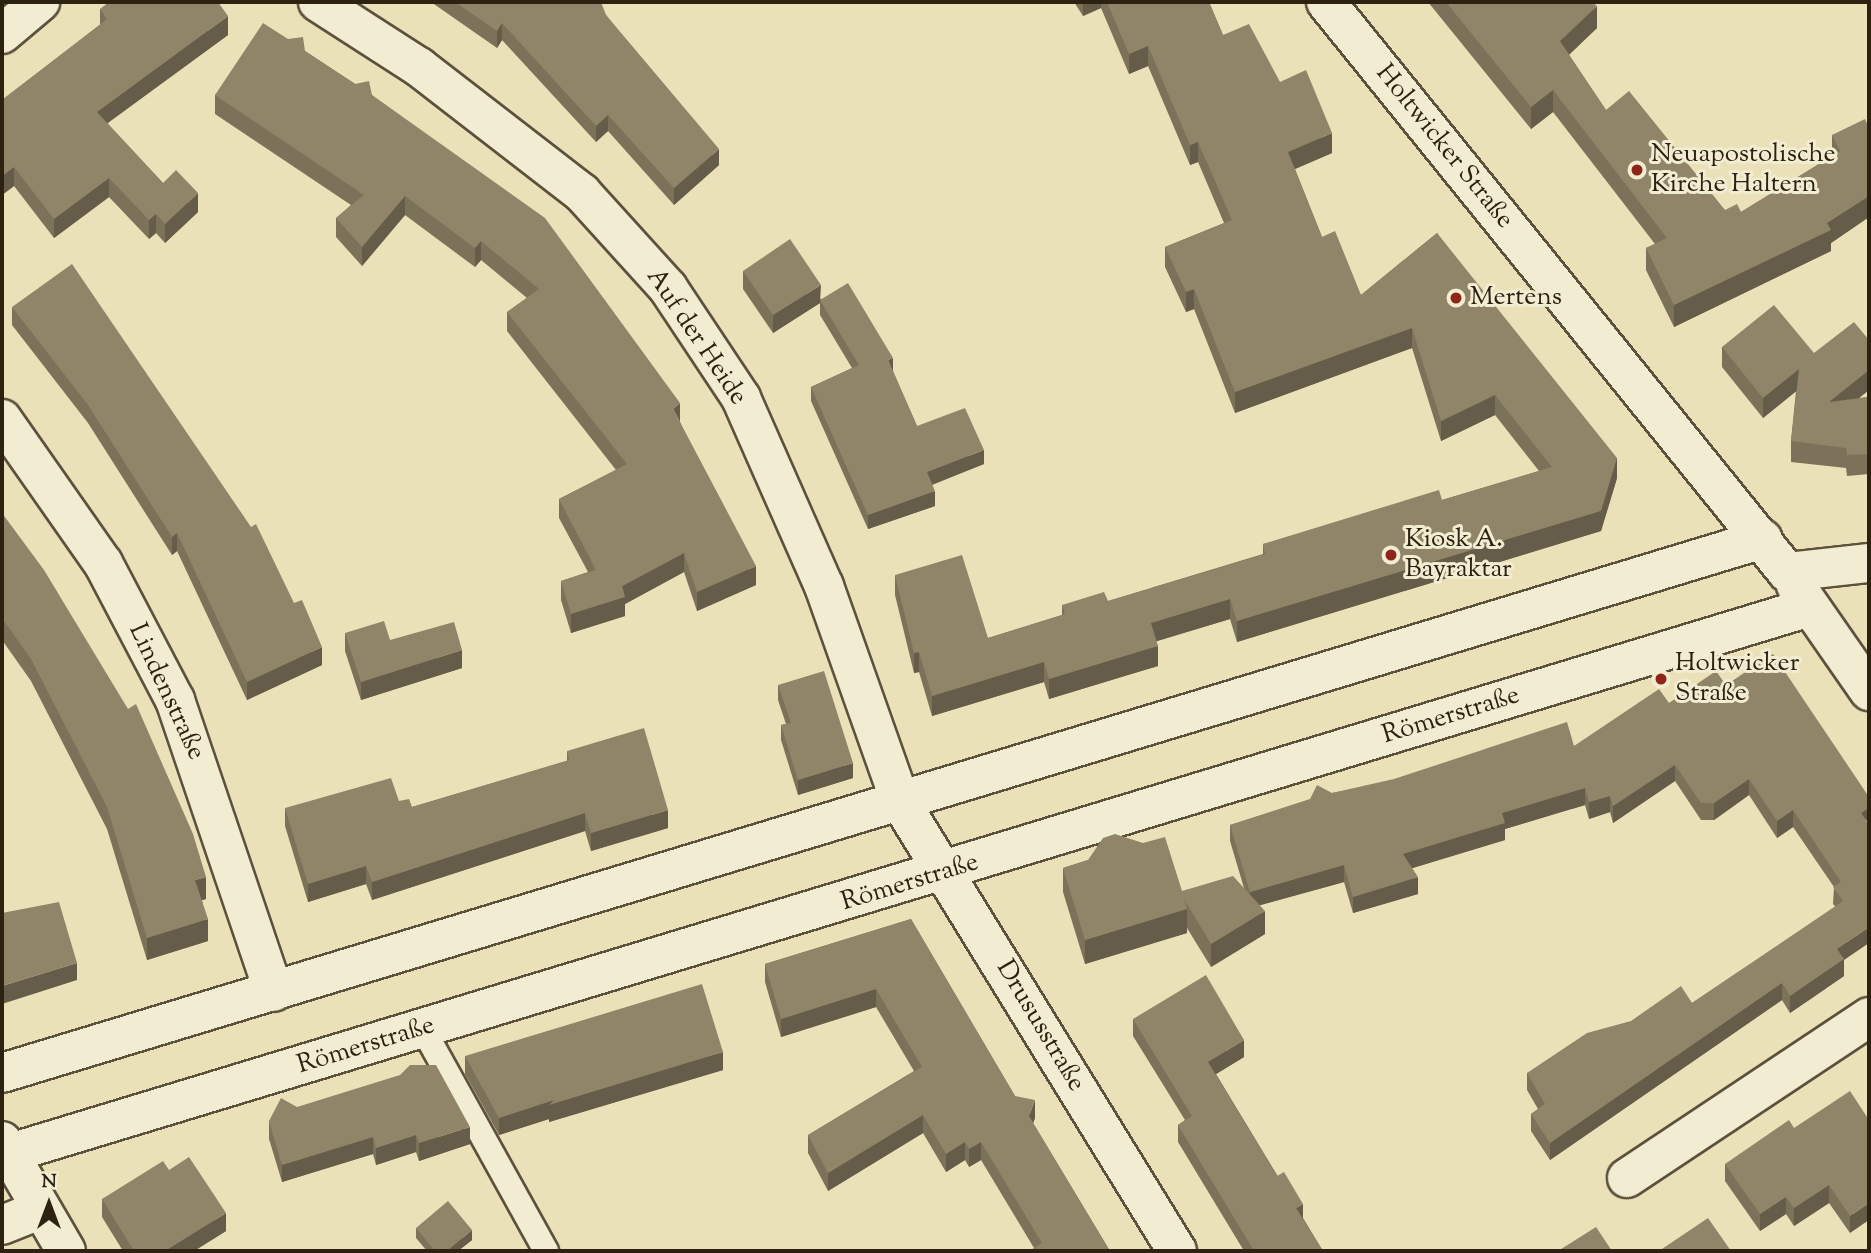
<!DOCTYPE html>
<meta charset="utf-8">
<style>
body{margin:0}
#map{position:relative;width:1871px;height:1253px;overflow:hidden;background:#ebe1b9;font-family:"Sorts Mill Goudy",serif}
div>[style]{position:absolute}
[style*='--x']{left:calc(var(--x)*1px);top:calc(var(--y)*1px);width:calc(var(--w)*1px);rotate:calc(var(--a)*1deg)}
.roads{filter:drop-shadow(2px 0 #5c513c) drop-shadow(-2px 0 #5c513c) drop-shadow(0 2px #5c513c) drop-shadow(0 -2px #5c513c)}
.lane>*{height:24px;margin:-12px;padding:0 12px;transform-origin:12px;border-radius:12px;background:#f2ecd2}
.street>*{height:38px;margin:-19px;padding:0 19px;transform-origin:19px;border-radius:19px;background:#f2ecd2}
.secondary>*{height:38px;margin:-19px;padding:0 19px;transform-origin:19px;border-radius:19px;background:#f2ecd2}
.wall>*{inset:0;background:#7c725a}
.shaded-wall>*{inset:0;background:#655d4a}
.building>*{inset:0;background:#908569}
.dots>*{width:19px;height:19px;translate:-50% -50%;box-sizing:border-box;border:4px solid #f2ecd2;border-radius:50%}
span{translate:-50% -50%;white-space:nowrap;text-align:center;line-height:1.15;-webkit-text-stroke:6px #f2ecd2;paint-order:stroke}
.street-label{font-size:26px;color:#2d2112}
.poi-label{font-size:26px;color:#2d2112}
.left{translate:0 -50%;text-align:left}
.frame{position:absolute;inset:0;border:4px solid #2d2112;pointer-events:none}
.north{position:absolute;left:14px;top:1169px;width:70px;height:70px;-webkit-text-stroke:5px #f2ecd2;paint-order:stroke;rotate:0deg;font-size:19px;font-weight:700;line-height:28px;text-align:center;color:#2d2112}
.north::after{content:'';display:block;margin:auto;width:24px;height:32px;background:#2d2112;clip-path:polygon(50% 0,100% 100%,50% 72%,0 100%)}
</style>
<div id="map">
<div class="roads">
<div class="lane">
<i style="--x:423;--y:1029;--w:254;--a:61"></i>
</div>
<div class="street">
<i style="--x:318;--y:2;--w:120;--a:32.8"></i>
<i style="--x:419;--y:67;--w:206;--a:37.7"></i>
<i style="--x:582;--y:193;--w:128;--a:47.8"></i>
<i style="--x:668;--y:288;--w:132;--a:56.4"></i>
<i style="--x:741;--y:398;--w:206;--a:66.2"></i>
<i style="--x:824;--y:586;--w:230;--a:70.5"></i>
<i style="--x:901;--y:803;--w:526;--a:58.36"></i>
<i style="--x:2;--y:34;--w:50;--a:-40.1"></i>
<i style="--x:2;--y:419;--w:176;--a:55"></i>
<i style="--x:103;--y:563;--w:155;--a:62.3"></i>
<i style="--x:175;--y:700;--w:308;--a:71.3"></i>
<i style="--x:1796;--y:586;--w:128;--a:55.2"></i>
<i style="--x:2;--y:1073;--w:1840;--a:-16.87"></i>
<i style="--x:2;--y:1141;--w:127;--a:59.8"></i>
<i style="--x:7;--y:1154;--w:1884;--a:-16.88"></i>
<i style="--x:1627;--y:1178;--w:291;--a:-33.6"></i>
<i style="--x:2;--y:1225;--w:40;--a:-22"></i>
</div>
<div class="secondary">
<i style="--x:1326;--y:2;--w:733;--a:51.04"></i>
<i style="--x:1787;--y:572;--w:82;--a:-6.3"></i>
</div>
</div>
<div class="wall">
<i style="clip-path:polygon(431px 2px,585px 2px,585px 3px,606px 15px,719px 165px,674px 205px,608px 131px,596px 142px,502px 40px,497px 48px)"></i>
<i style="clip-path:polygon(1074px 2px,1209px 2px,1223px 35px,1280px 82px,1332px 153px,1295px 169px,1322px 237px,1361px 295px,1437px 233px,1617px 478px,1601px 531px,1237px 642px,1230px 619px,1156px 641px,1158px 666px,1049px 699px,1044px 682px,932px 716px,919px 672px,914px 673px,895px 595px,895px 575px,988px 638px,1062px 615px,1062px 605px,1108px 601px,1263px 554px,1263px 544px,1442px 500px,1539px 471px,1495px 415px,1441px 441px,1412px 348px,1235px 413px,1194px 309px,1186px 312px,1165px 267px,1165px 247px,1224px 223px,1198px 162px,1190px 165px,1148px 66px,1129px 74px,1101px 8px,1083px 16px)"></i>
<i style="clip-path:polygon(1428px 2px,1592px 2px,1597px 28px,1569px 55px,1606px 110px,1725px 210px,1741px 212px,1832px 156px,1832px 135px,1869px 128px,1869px 217px,1831px 243px,1831px 251px,1674px 327px,1646px 270px,1646px 248px,1655px 244px,1553px 112px,1531px 129px)"></i>
<i style="clip-path:polygon(100px 9px,228px 35px,107px 123px,163px 183px,198px 212px,165px 243px,156px 233px,149px 239px,109px 197px,54px 238px,14px 186px,2px 195px,2px 100px,100px 25px)"></i>
<i style="clip-path:polygon(305px 51px,372px 95px,680px 422px,756px 585px,697px 611px,684px 572px,625px 604px,625px 616px,571px 633px,561px 600px,561px 581px,588px 572px,559px 518px,559px 499px,616px 470px,507px 331px,507px 312px,527px 298px,481px 260px,475px 267px,405px 215px,362px 266px,336px 237px,336px 218px,351px 205px,215px 114px,215px 95px)"></i>
<i style="clip-path:polygon(743px 271px,821px 299px,893px 371px,917px 426px,984px 464px,932px 484px,935px 506px,868px 529px,811px 401px,811px 387px,852px 368px,820px 315px,820px 303px,773px 333px,743px 289px)"></i>
<i style="clip-path:polygon(12px 307px,322px 665px,247px 700px,177px 551px,172px 555px,88px 423px,12px 325px)"></i>
<i style="clip-path:polygon(1869px 340px,1869px 390px,1859px 398px,1869px 397px,1869px 474px,1847px 476px,1846px 468px,1791px 462px,1791px 441px,1796px 391px,1763px 418px,1722px 367px,1722px 347px,1814px 353px)"></i>
<i style="clip-path:polygon(2px 513px,206px 899px,202px 900px,208px 941px,147px 960px,107px 829px,31px 681px,2px 640px)"></i>
<i style="clip-path:polygon(345px 633px,390px 640px,462px 668px,361px 700px,345px 651px)"></i>
<i style="clip-path:polygon(778px 685px,853px 778px,798px 795px,781px 740px,781px 725px,786px 724px,778px 700px)"></i>
<i style="clip-path:polygon(1726px 685px,1869px 797px,1844px 960px,1844px 976px,1790px 1013px,1782px 1000px,1550px 1160px,1531px 1131px,1531px 1114px,1538px 1109px,1527px 1090px,1527px 1073px,1692px 1003px,1836px 907px,1833px 904px,1834px 887px,1793px 827px,1777px 838px,1749px 795px,1714px 820px,1701px 820px,1675px 781px,1613px 823px,1610px 812px,1589px 819px,1585px 805px,1505px 829px,1505px 840px,1412px 868px,1418px 894px,1353px 913px,1344px 882px,1260px 905px,1265px 934px,1211px 967px,1187px 928px,1187px 933px,1085px 964px,1063px 892px,1063px 868px,1088px 860px,1182px 891px,1244px 888px,1230px 841px,1230px 825px,1332px 793px,1574px 746px,1669px 703px)"></i>
<i style="clip-path:polygon(567px 751px,668px 828px,591px 851px,585px 831px,372px 900px,366px 884px,308px 902px,285px 826px,285px 808px,412px 807px,567px 761px)"></i>
<i style="clip-path:polygon(911px 919px,1015px 1096px,1035px 1118px,1033px 1123px,1110px 1251px,1034px 1248px,981px 1160px,969px 1167px,965px 1160px,946px 1172px,923px 1133px,828px 1191px,808px 1153px,808px 1135px,914px 1071px,876px 1007px,781px 1037px,765px 982px,765px 964px)"></i>
<i style="clip-path:polygon(1133px 1019px,1244px 1057px,1216px 1074px,1323px 1251px,1244px 1251px,1178px 1142px,1178px 1125px,1185px 1120px,1133px 1036px)"></i>
<i style="clip-path:polygon(465px 1056px,723px 1070px,549px 1122px,549px 1119px,499px 1135px,465px 1074px)"></i>
<i style="clip-path:polygon(297px 1107px,470px 1144px,419px 1161px,416px 1152px,376px 1165px,373px 1154px,282px 1182px,269px 1139px,269px 1121px)"></i>
<i style="clip-path:polygon(1869px 1120px,1850px 1233px,1829px 1203px,1794px 1226px,1786px 1214px,1760px 1231px,1725px 1181px,1725px 1164px,1794px 1128px)"></i>
<i style="clip-path:polygon(169px 1170px,226px 1231px,194px 1251px,123px 1251px,102px 1217px,102px 1199px)"></i>
<i style="clip-path:polygon(416px 1228px,472px 1240px,458px 1251px,427px 1251px,416px 1238px)"></i>
</div>
<div class="shaded-wall">
<i style="clip-path:polygon(1083px 2px,1101px 2px,1101px 8px,1083px 16px)"></i>
<i style="clip-path:polygon(1597px 6px,1597px 28px,1560px 63px,1560px 41px)"></i>
<i style="clip-path:polygon(228px 16px,228px 35px,97px 131px,97px 112px)"></i>
<i style="clip-path:polygon(502px 23px,502px 40px,497px 48px,497px 31px)"></i>
<i style="clip-path:polygon(1148px 46px,1148px 66px,1129px 74px,1129px 54px)"></i>
<i style="clip-path:polygon(1553px 90px,1553px 112px,1531px 129px,1531px 107px)"></i>
<i style="clip-path:polygon(608px 115px,608px 131px,596px 142px,596px 126px)"></i>
<i style="clip-path:polygon(1332px 133px,1332px 153px,1288px 172px,1288px 152px)"></i>
<i style="clip-path:polygon(1198px 142px,1198px 162px,1190px 165px,1190px 145px)"></i>
<i style="clip-path:polygon(719px 149px,719px 165px,674px 205px,674px 188px)"></i>
<i style="clip-path:polygon(14px 167px,14px 186px,2px 195px,2px 176px)"></i>
<i style="clip-path:polygon(109px 178px,109px 197px,54px 238px,54px 219px)"></i>
<i style="clip-path:polygon(198px 193px,198px 212px,165px 243px,165px 224px)"></i>
<i style="clip-path:polygon(405px 196px,405px 215px,362px 266px,362px 247px)"></i>
<i style="clip-path:polygon(1869px 196px,1869px 217px,1831px 243px,1831px 251px,1674px 327px,1674px 305px,1827px 223px)"></i>
<i style="clip-path:polygon(156px 214px,156px 233px,149px 239px,149px 220px)"></i>
<i style="clip-path:polygon(481px 241px,481px 260px,475px 267px,475px 248px)"></i>
<i style="clip-path:polygon(821px 285px,820px 303px,773px 333px,773px 315px)"></i>
<i style="clip-path:polygon(1194px 289px,1194px 309px,1186px 312px,1186px 292px)"></i>
<i style="clip-path:polygon(1412px 328px,1412px 348px,1235px 413px,1235px 392px)"></i>
<i style="clip-path:polygon(893px 358px,893px 373px,888px 360px)"></i>
<i style="clip-path:polygon(1799px 369px,1799px 389px,1763px 418px,1763px 398px)"></i>
<i style="clip-path:polygon(1869px 370px,1869px 390px,1829px 422px,1829px 402px)"></i>
<i style="clip-path:polygon(1495px 395px,1495px 415px,1441px 441px,1441px 421px)"></i>
<i style="clip-path:polygon(680px 403px,680px 422px,673px 409px)"></i>
<i style="clip-path:polygon(984px 450px,984px 464px,927px 487px,927px 472px)"></i>
<i style="clip-path:polygon(1617px 458px,1617px 478px,1601px 531px,1237px 642px,1237px 621px)"></i>
<i style="clip-path:polygon(935px 491px,935px 506px,868px 529px,868px 515px)"></i>
<i style="clip-path:polygon(177px 533px,177px 551px,172px 555px,172px 537px)"></i>
<i style="clip-path:polygon(684px 553px,684px 572px,625px 604px,625px 616px,571px 633px,571px 614px)"></i>
<i style="clip-path:polygon(756px 566px,756px 585px,697px 611px,697px 592px)"></i>
<i style="clip-path:polygon(1230px 599px,1230px 619px,1151px 643px,1151px 623px)"></i>
<i style="clip-path:polygon(1158px 646px,1158px 666px,1049px 699px,1049px 679px)"></i>
<i style="clip-path:polygon(322px 647px,322px 665px,247px 700px,247px 682px)"></i>
<i style="clip-path:polygon(462px 650px,462px 668px,361px 700px,361px 682px)"></i>
<i style="clip-path:polygon(919px 652px,919px 672px,914px 673px,914px 653px)"></i>
<i style="clip-path:polygon(1044px 662px,1044px 682px,932px 716px,932px 696px)"></i>
<i style="clip-path:polygon(853px 763px,853px 778px,798px 795px,798px 780px)"></i>
<i style="clip-path:polygon(1675px 765px,1675px 781px,1613px 823px,1613px 806px)"></i>
<i style="clip-path:polygon(1749px 779px,1749px 795px,1714px 820px,1714px 803px)"></i>
<i style="clip-path:polygon(1585px 788px,1585px 805px,1505px 829px,1505px 840px,1403px 871px,1403px 854px,1502px 813px)"></i>
<i style="clip-path:polygon(1610px 796px,1610px 812px,1589px 819px,1589px 802px)"></i>
<i style="clip-path:polygon(1869px 808px,1869px 824px,1861px 813px)"></i>
<i style="clip-path:polygon(668px 810px,668px 828px,591px 851px,591px 833px)"></i>
<i style="clip-path:polygon(1793px 810px,1793px 827px,1777px 838px,1777px 821px)"></i>
<i style="clip-path:polygon(585px 813px,585px 831px,372px 900px,372px 882px)"></i>
<i style="clip-path:polygon(1344px 865px,1344px 882px,1250px 908px,1250px 892px)"></i>
<i style="clip-path:polygon(366px 866px,366px 884px,308px 902px,308px 884px)"></i>
<i style="clip-path:polygon(206px 877px,206px 899px,195px 902px,195px 880px)"></i>
<i style="clip-path:polygon(1418px 877px,1418px 894px,1353px 913px,1353px 897px)"></i>
<i style="clip-path:polygon(1187px 909px,1187px 933px,1085px 964px,1085px 940px)"></i>
<i style="clip-path:polygon(1265px 911px,1265px 934px,1211px 967px,1211px 944px)"></i>
<i style="clip-path:polygon(208px 919px,208px 941px,147px 960px,147px 938px)"></i>
<i style="clip-path:polygon(1869px 927px,1869px 943px,1844px 960px,1844px 976px,1790px 1013px,1790px 996px,1837px 949px)"></i>
<i style="clip-path:polygon(77px 963px,77px 980px,2px 1004px,2px 986px)"></i>
<i style="clip-path:polygon(1782px 983px,1782px 1000px,1550px 1160px,1550px 1143px)"></i>
<i style="clip-path:polygon(876px 989px,876px 1007px,781px 1037px,781px 1019px)"></i>
<i style="clip-path:polygon(1244px 1040px,1244px 1057px,1208px 1079px,1208px 1062px)"></i>
<i style="clip-path:polygon(723px 1052px,723px 1070px,549px 1122px,549px 1119px,499px 1135px,499px 1118px,554px 1100px)"></i>
<i style="clip-path:polygon(1035px 1100px,1035px 1118px,1029px 1134px,1029px 1116px)"></i>
<i style="clip-path:polygon(923px 1115px,923px 1133px,828px 1191px,828px 1173px)"></i>
<i style="clip-path:polygon(470px 1127px,470px 1144px,419px 1161px,419px 1143px)"></i>
<i style="clip-path:polygon(416px 1135px,416px 1152px,376px 1165px,376px 1148px)"></i>
<i style="clip-path:polygon(373px 1137px,373px 1154px,282px 1182px,282px 1165px)"></i>
<i style="clip-path:polygon(965px 1142px,965px 1160px,946px 1172px,946px 1154px)"></i>
<i style="clip-path:polygon(981px 1142px,981px 1160px,969px 1167px,969px 1149px)"></i>
<i style="clip-path:polygon(1829px 1185px,1829px 1203px,1794px 1226px,1794px 1208px)"></i>
<i style="clip-path:polygon(1786px 1197px,1786px 1214px,1760px 1231px,1760px 1214px)"></i>
<i style="clip-path:polygon(1869px 1203px,1869px 1220px,1850px 1233px,1850px 1216px)"></i>
<i style="clip-path:polygon(1303px 1204px,1303px 1221px,1296px 1208px)"></i>
<i style="clip-path:polygon(226px 1213px,226px 1231px,194px 1251px,165px 1251px)"></i>
<i style="clip-path:polygon(472px 1230px,472px 1240px,458px 1251px,447px 1251px)"></i>
</div>
<div class="building">
<i style="clip-path:polygon(109px 2px,218px 2px,228px 16px,97px 112px,163px 183px,176px 170px,198px 193px,165px 224px,156px 214px,149px 220px,109px 178px,54px 219px,14px 167px,2px 176px,2px 100px,107px 19px,100px 9px)"></i>
<i style="clip-path:polygon(455px 2px,585px 2px,585px 3px,589px 2px,601px 2px,606px 15px,719px 149px,674px 188px,608px 115px,596px 126px,502px 23px,497px 31px)"></i>
<i style="clip-path:polygon(1107px 2px,1209px 2px,1223px 35px,1249px 24px,1280px 82px,1306px 70px,1332px 133px,1288px 152px,1322px 237px,1335px 231px,1361px 295px,1437px 233px,1617px 458px,1601px 511px,1237px 621px,1230px 599px,1151px 623px,1158px 646px,1049px 679px,1044px 662px,932px 696px,919px 652px,914px 653px,895px 575px,962px 555px,988px 638px,1065px 614px,1062px 605px,1104px 592px,1108px 601px,1182px 579px,1265px 554px,1263px 544px,1439px 490px,1442px 500px,1552px 467px,1495px 395px,1441px 421px,1412px 328px,1235px 392px,1194px 289px,1186px 292px,1165px 247px,1232px 220px,1198px 142px,1190px 145px,1148px 46px,1129px 54px)"></i>
<i style="clip-path:polygon(1446px 2px,1592px 2px,1597px 6px,1560px 41px,1606px 110px,1629px 91px,1725px 210px,1737px 204px,1741px 212px,1840px 151px,1832px 135px,1865px 119px,1869px 128px,1869px 196px,1827px 223px,1831px 230px,1674px 305px,1646px 248px,1667px 238px,1553px 90px,1531px 107px)"></i>
<i style="clip-path:polygon(263px 23px,288px 39px,303px 37px,305px 51px,355px 84px,369px 81px,372px 95px,545px 218px,680px 403px,673px 409px,756px 566px,697px 592px,684px 553px,622px 586px,625px 597px,571px 614px,561px 581px,596px 570px,559px 499px,627px 464px,507px 312px,539px 289px,481px 241px,475px 248px,405px 196px,362px 247px,336px 218px,364px 195px,215px 95px)"></i>
<i style="clip-path:polygon(790px 239px,821px 285px,773px 315px,743px 271px)"></i>
<i style="clip-path:polygon(72px 264px,251px 527px,256px 524px,294px 603px,302px 600px,322px 647px,247px 682px,177px 533px,172px 537px,88px 405px,12px 307px)"></i>
<i style="clip-path:polygon(848px 283px,893px 358px,888px 360px,917px 426px,965px 408px,984px 450px,927px 472px,935px 491px,868px 515px,811px 387px,859px 365px,820px 300px)"></i>
<i style="clip-path:polygon(1774px 305px,1814px 353px,1854px 322px,1869px 340px,1869px 370px,1829px 402px,1869px 397px,1869px 454px,1847px 455px,1846px 448px,1791px 441px,1799px 369px,1763px 398px,1722px 347px)"></i>
<i style="clip-path:polygon(2px 513px,44px 570px,128px 709px,136px 704px,193px 834px,206px 877px,195px 880px,208px 919px,147px 938px,107px 807px,31px 659px,2px 618px)"></i>
<i style="clip-path:polygon(384px 621px,390px 640px,454px 622px,462px 650px,361px 682px,345px 633px)"></i>
<i style="clip-path:polygon(1773px 654px,1869px 797px,1869px 808px,1861px 813px,1869px 825px,1869px 927px,1837px 949px,1844px 959px,1790px 996px,1782px 983px,1550px 1143px,1531px 1114px,1545px 1104px,1527px 1073px,1587px 1033px,1631px 1021px,1681px 986px,1692px 1003px,1843px 901px,1833px 887px,1841px 882px,1793px 810px,1777px 821px,1749px 779px,1714px 803px,1701px 803px,1675px 765px,1613px 806px,1610px 796px,1589px 802px,1585px 788px,1502px 813px,1505px 823px,1403px 854px,1418px 877px,1353px 897px,1344px 865px,1250px 892px,1230px 825px,1310px 799px,1317px 785px,1332px 793px,1394px 779px,1567px 722px,1574px 746px,1659px 689px,1669px 703px,1716px 671px,1726px 685px)"></i>
<i style="clip-path:polygon(824px 671px,853px 763px,798px 780px,781px 725px,791px 723px,778px 685px)"></i>
<i style="clip-path:polygon(644px 728px,668px 810px,591px 833px,585px 813px,372px 882px,366px 866px,308px 884px,285px 808px,391px 778px,399px 801px,409px 799px,412px 807px,569px 760px,567px 751px)"></i>
<i style="clip-path:polygon(1115px 834px,1143px 843px,1165px 837px,1182px 891px,1233px 876px,1265px 911px,1211px 944px,1184px 899px,1187px 909px,1085px 940px,1063px 868px,1088px 860px,1103px 838px)"></i>
<i style="clip-path:polygon(59px 902px,77px 963px,2px 986px,2px 913px)"></i>
<i style="clip-path:polygon(911px 919px,1015px 1096px,1035px 1100px,1029px 1116px,1110px 1251px,1029px 1251px,1042px 1243px,981px 1142px,969px 1149px,965px 1142px,946px 1154px,923px 1115px,828px 1173px,808px 1135px,922px 1067px,876px 989px,781px 1019px,765px 964px)"></i>
<i style="clip-path:polygon(1206px 975px,1244px 1040px,1208px 1062px,1277px 1176px,1284px 1172px,1303px 1204px,1296px 1208px,1323px 1251px,1254px 1251px,1178px 1125px,1192px 1116px,1133px 1019px)"></i>
<i style="clip-path:polygon(702px 984px,723px 1052px,549px 1105px,554px 1100px,499px 1118px,465px 1056px)"></i>
<i style="clip-path:polygon(410px 1065px,436px 1065px,470px 1127px,419px 1143px,416px 1135px,376px 1148px,373px 1137px,282px 1165px,269px 1121px,281px 1098px,297px 1107px,400px 1075px)"></i>
<i style="clip-path:polygon(1850px 1091px,1869px 1120px,1869px 1203px,1850px 1216px,1829px 1185px,1794px 1208px,1786px 1197px,1760px 1214px,1725px 1164px,1789px 1120px,1794px 1128px)"></i>
<i style="clip-path:polygon(189px 1157px,226px 1213px,165px 1251px,134px 1251px,102px 1199px,163px 1161px,169px 1170px)"></i>
<i style="clip-path:polygon(448px 1201px,472px 1230px,447px 1251px,435px 1251px,416px 1228px)"></i>
<i style="clip-path:polygon(1708px 1218px,1731px 1251px,1659px 1251px)"></i>
<i style="clip-path:polygon(1596px 1227px,1612px 1251px,1558px 1251px)"></i>
</div>
<div class="dots">
<i style="left:1637px;top:170px;background:#8f2418"></i>
<i style="left:1456px;top:298px;background:#8f2418"></i>
<i style="left:1391px;top:555px;background:#8f2418"></i>
<i style="left:1661px;top:679px;background:#8f2418"></i>
</div>
<div class="street-label">
<span style="left:1444px;top:147px;rotate:51deg">Holtwicker Straße</span>
<span style="left:696px;top:337px;rotate:56deg">Auf der Heide</span>
<span style="left:166px;top:692px;rotate:65deg">Lindenstraße</span>
<span style="left:1451px;top:716px;rotate:-17deg">Römerstraße</span>
<span style="left:910px;top:883px;rotate:-17deg">Römerstraße</span>
<span style="left:1040px;top:1026px;rotate:59deg">Drususstraße</span>
<span style="left:366px;top:1046px;rotate:-17deg">Römerstraße</span>
</div>
<div class="poi-label">
<span class="left" style="left:1651px;top:170px">Neuapostolische<br>Kirche Haltern</span>
<span class="left" style="left:1470px;top:298px">Mertens</span>
<span class="left" style="left:1405px;top:555px">Kiosk A.<br>Bayraktar</span>
<span class="left" style="left:1675px;top:679px">Holtwicker<br>Straße</span>
</div>
<div class="frame"></div>
<div class="north">N</div>
</div>
